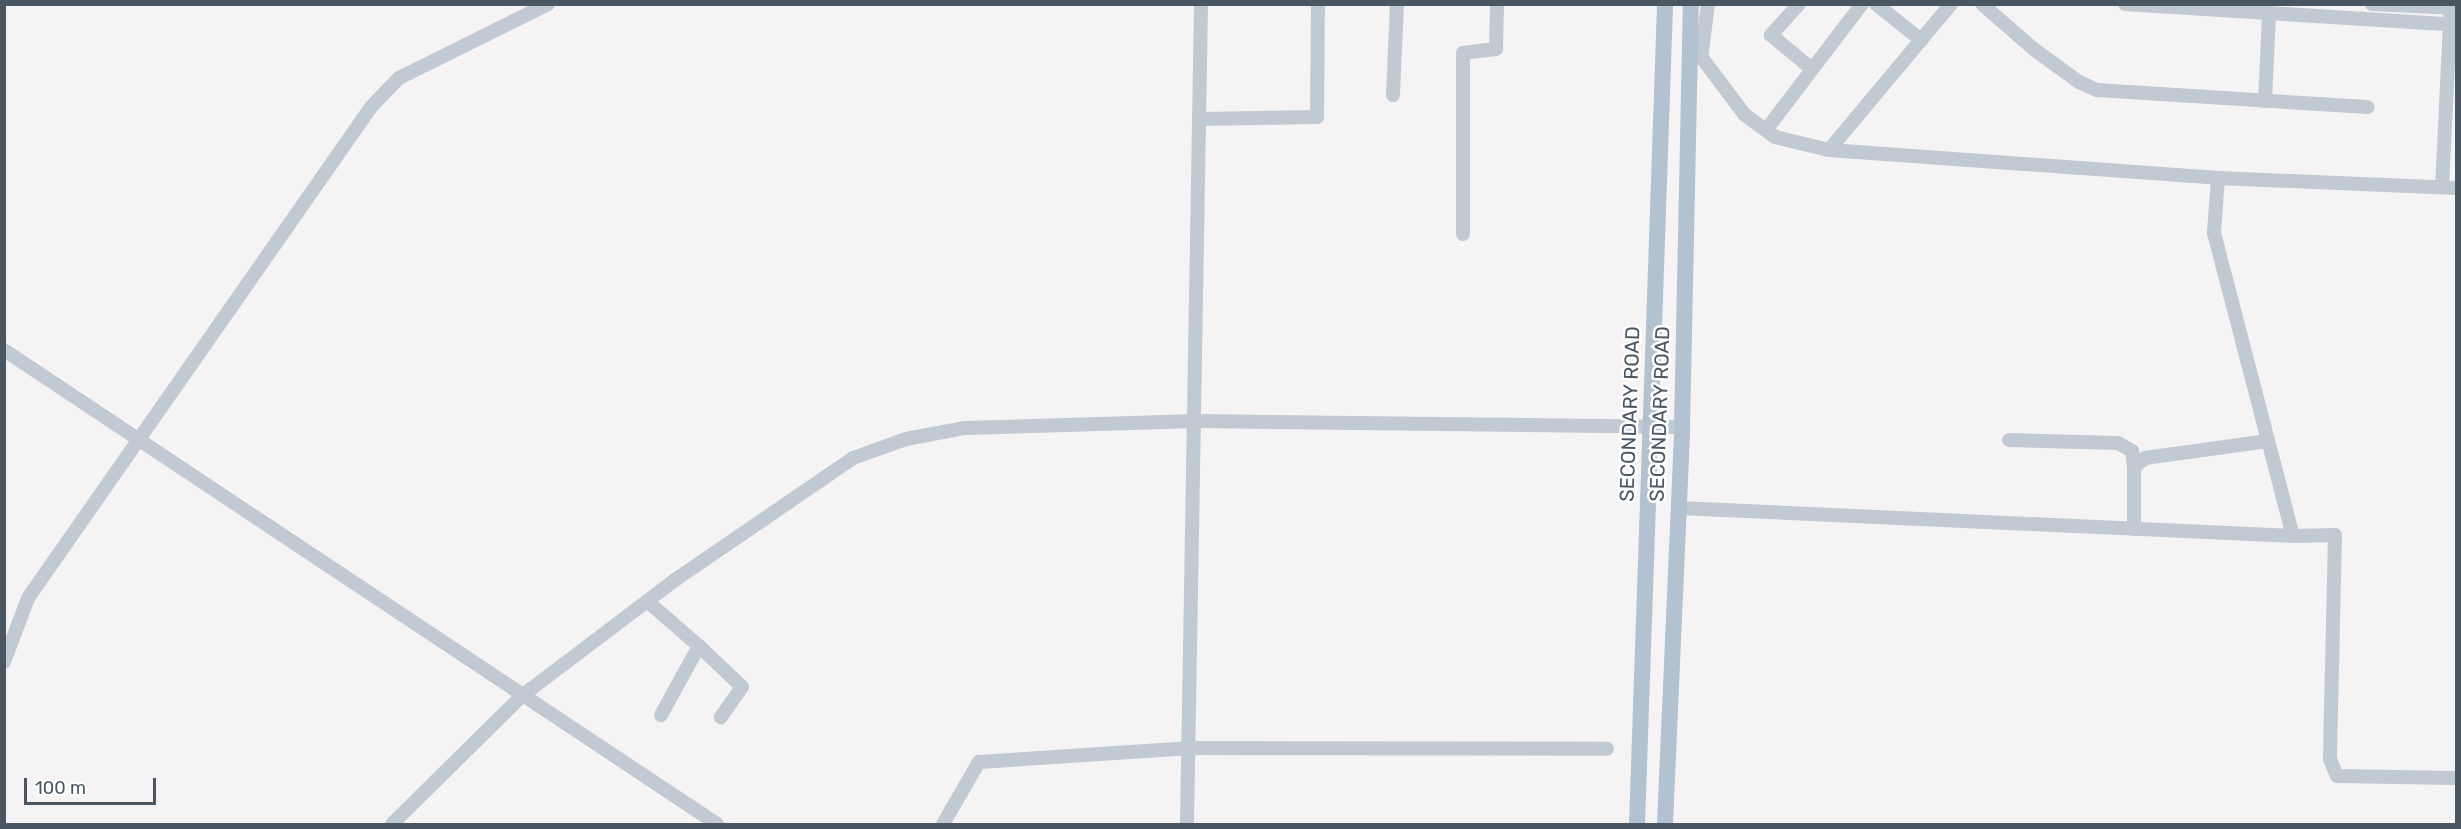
<!DOCTYPE html>
<style>
body{margin:0}
#map{position:relative;width:2461px;height:829px;overflow:hidden;background:#f5f3f3;font-family:Rubik,sans-serif}
div>[style]{position:absolute}
[style*='--x']{left:calc(var(--x)*1px);top:calc(var(--y)*1px);width:calc(var(--w)*1px);rotate:calc(var(--a)*1deg)}
.minor>*{height:14px;margin:-7px;padding:0 7px;transform-origin:7px;border-radius:7px;background:#c1cad2}
.major>*{height:16px;margin:-8px;padding:0 8px;transform-origin:8px;border-radius:8px;background:#b3c2d1}
span{translate:-50% -50%;white-space:nowrap;text-align:center;line-height:1.15;-webkit-text-stroke:5px #fff;paint-order:stroke}
.street-label{font-size:20px;color:#4a5661}
.frame{position:absolute;inset:0;border:6px solid #4a5661;pointer-events:none}
.scale{position:absolute;left:24px;top:778px;width:132px;height:27px;box-sizing:border-box;border:3px solid #4a5661;border-top:0;padding-left:8px;font-size:18px;line-height:21px;white-space:nowrap;color:#4a5661;-webkit-text-stroke:4px #fff;paint-order:stroke}
</style>
<div id="map">
<div class="minor">
<i style="--x:1799;--y:4;--w:42;--a:132.1"></i>
<i style="--x:1771;--y:35;--w:53;--a:39.7"></i>
<i style="--x:1876;--y:4;--w:58;--a:38.7"></i>
<i style="--x:1982;--y:4;--w:70;--a:41"></i>
<i style="--x:2035;--y:50;--w:54;--a:36"></i>
<i style="--x:2079;--y:82;--w:20;--a:24"></i>
<i style="--x:2097;--y:90;--w:271;--a:3.6"></i>
<i style="--x:2125;--y:4;--w:332;--a:3.6"></i>
<i style="--x:2372;--y:4;--w:84;--a:2.7"></i>
<i style="--x:1690;--y:42;--w:91;--a:53"></i>
<i style="--x:1745;--y:115;--w:37;--a:36"></i>
<i style="--x:1775;--y:137;--w:56;--a:13.5"></i>
<i style="--x:1829;--y:150;--w:390;--a:4.1"></i>
<i style="--x:2218;--y:178;--w:238;--a:2.4"></i>
<i style="--x:1701;--y:58;--w:54;--a:-82.6"></i>
<i style="--x:1393;--y:95;--w:91;--a:-87.5"></i>
<i style="--x:2265;--y:101;--w:86;--a:-87.3"></i>
<i style="--x:1199;--y:119;--w:118;--a:-1"></i>
<i style="--x:1317;--y:117;--w:113;--a:-89.5"></i>
<i style="--x:1766;--y:130;--w:158;--a:-52.7"></i>
<i style="--x:1829;--y:150;--w:190;--a:-50.1"></i>
<i style="--x:2218;--y:178;--w:55;--a:94.2"></i>
<i style="--x:2214;--y:233;--w:313;--a:75.4"></i>
<i style="--x:2293;--y:536;--w:42;--a:-1.4"></i>
<i style="--x:2335;--y:535;--w:224;--a:91.3"></i>
<i style="--x:2330;--y:759;--w:18;--a:68"></i>
<i style="--x:2337;--y:776;--w:119;--a:1"></i>
<i style="--x:2442;--y:187;--w:183;--a:-87.2"></i>
<i style="--x:1463;--y:234;--w:181;--a:-90"></i>
<i style="--x:1463;--y:53;--w:33;--a:-7"></i>
<i style="--x:1496;--y:49;--w:45;--a:-88.7"></i>
<i style="--x:4;--y:350;--w:856;--a:33.62"></i>
<i style="--x:2009;--y:440;--w:109;--a:1.6"></i>
<i style="--x:2118;--y:443;--w:16;--a:30"></i>
<i style="--x:2132;--y:451;--w:16;--a:83"></i>
<i style="--x:1679;--y:508;--w:615;--a:2.61"></i>
<i style="--x:2134;--y:529;--w:62;--a:-90"></i>
<i style="--x:2134;--y:467;--w:14;--a:-39"></i>
<i style="--x:2145;--y:458;--w:124;--a:-7.9"></i>
<i style="--x:647;--y:601;--w:69;--a:40.9"></i>
<i style="--x:699;--y:646;--w:79;--a:118.8"></i>
<i style="--x:699;--y:646;--w:59;--a:43.6"></i>
<i style="--x:742;--y:687;--w:37;--a:125"></i>
<i style="--x:4;--y:662;--w:68;--a:-69.4"></i>
<i style="--x:28;--y:598;--w:599;--a:-55.06"></i>
<i style="--x:371;--y:107;--w:40;--a:-46"></i>
<i style="--x:399;--y:78;--w:166;--a:-26.4"></i>
<i style="--x:392;--y:824;--w:184;--a:-44.6"></i>
<i style="--x:523;--y:695;--w:191;--a:-37.1"></i>
<i style="--x:675;--y:580;--w:216;--a:-34.4"></i>
<i style="--x:853;--y:458;--w:56;--a:-19.7"></i>
<i style="--x:906;--y:439;--w:60;--a:-10.6"></i>
<i style="--x:965;--y:428;--w:232;--a:-1.7"></i>
<i style="--x:1197;--y:421;--w:485;--a:0.7"></i>
<i style="--x:943;--y:824;--w:72;--a:-59.9"></i>
<i style="--x:979;--y:762;--w:209;--a:-3.8"></i>
<i style="--x:1188;--y:748;--w:419;--a:0.1"></i>
<i style="--x:1187;--y:824;--w:820;--a:-89.02"></i>
</div>
<div class="major">
<i style="--x:1637;--y:824;--w:820;--a:-88.04"></i>
<i style="--x:1665;--y:824;--w:397;--a:-87.5"></i>
<i style="--x:1682;--y:427;--w:423;--a:-88.8"></i>
</div>
<div class="street-label">
<span style="left:1630px;top:414px;rotate:-88deg">SECONDARY ROAD</span>
<span style="left:1660px;top:414px;rotate:-88deg">SECONDARY ROAD</span>
</div>
<div class="frame"></div>
<div class="scale">100 m</div>
</div>
